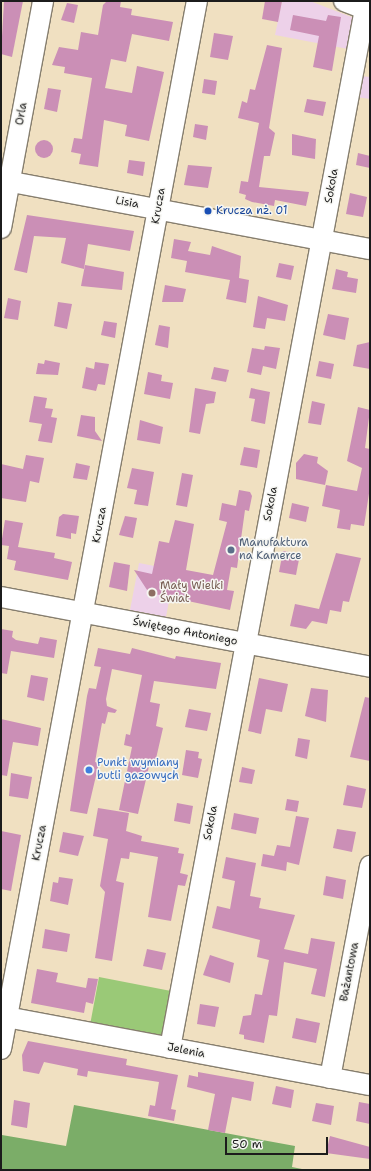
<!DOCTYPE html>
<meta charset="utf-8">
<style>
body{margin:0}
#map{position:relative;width:371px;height:1171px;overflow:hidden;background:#f0e0c1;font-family:"Shantell Sans",sans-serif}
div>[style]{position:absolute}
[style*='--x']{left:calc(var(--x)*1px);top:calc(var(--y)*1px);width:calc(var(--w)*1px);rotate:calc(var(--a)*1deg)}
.built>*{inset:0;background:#edd1e9}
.green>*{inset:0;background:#9ac977}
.forest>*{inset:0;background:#7bad68}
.building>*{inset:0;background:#cb8fb6}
.round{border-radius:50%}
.roads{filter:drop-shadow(1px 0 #867e6e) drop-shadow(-1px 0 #867e6e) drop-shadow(0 1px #867e6e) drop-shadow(0 -1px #867e6e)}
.minor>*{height:20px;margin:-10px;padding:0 10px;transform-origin:10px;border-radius:10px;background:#fff}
.dots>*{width:11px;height:11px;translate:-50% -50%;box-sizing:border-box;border:2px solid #f6f6f2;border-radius:50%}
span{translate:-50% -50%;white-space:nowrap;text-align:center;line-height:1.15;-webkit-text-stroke:3px #f6f6f2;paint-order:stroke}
.street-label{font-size:11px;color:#1c1c1c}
.transit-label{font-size:11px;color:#164399}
.left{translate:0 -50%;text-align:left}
.service-label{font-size:11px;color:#4e5e75}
.education-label{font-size:11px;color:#785e54}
.shop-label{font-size:11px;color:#366cbe}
.frame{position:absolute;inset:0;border:2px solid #1c1c1c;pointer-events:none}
.scale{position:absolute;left:225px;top:1137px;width:103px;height:18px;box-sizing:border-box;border:2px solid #1c1c1c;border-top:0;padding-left:5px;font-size:12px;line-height:14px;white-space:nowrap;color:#1c1c1c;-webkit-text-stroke:3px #f6f6f2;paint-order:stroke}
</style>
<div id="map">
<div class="built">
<i style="clip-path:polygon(282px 1px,310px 1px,354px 18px,348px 49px,275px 35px)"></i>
<i style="clip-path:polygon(360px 76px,370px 77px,370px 99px,356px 97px)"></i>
<i style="clip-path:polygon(139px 563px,175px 570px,166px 617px,130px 610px)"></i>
</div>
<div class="green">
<i style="clip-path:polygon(99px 977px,171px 991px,162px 1039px,90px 1025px)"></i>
</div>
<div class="forest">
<i style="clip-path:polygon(74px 1105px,295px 1146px,292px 1167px,307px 1170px,1px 1170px,2px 1135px,66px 1146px)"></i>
</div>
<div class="building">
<i style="clip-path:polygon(4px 1px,23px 1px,12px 57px,1px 54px)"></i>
<i style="clip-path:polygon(107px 1px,121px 1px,120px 7px,132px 9px,131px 15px,173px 22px,169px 41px,132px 34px,126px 62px,111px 59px,105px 88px,132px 93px,137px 66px,164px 72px,149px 141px,125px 136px,127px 125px,104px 120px,98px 167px,79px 164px,81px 154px,71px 152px,74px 138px,82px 139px,92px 78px,64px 73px,65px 67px,52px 65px,59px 47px,78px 50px,81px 32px,98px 35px,103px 5px)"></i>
<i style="clip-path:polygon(265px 1px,282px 1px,278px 22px,262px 19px)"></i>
<i style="clip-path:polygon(67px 3px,78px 5px,74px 23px,61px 20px)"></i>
<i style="clip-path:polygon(293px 15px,326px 21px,328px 15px,341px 17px,332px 71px,313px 67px,319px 36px,290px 30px)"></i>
<i style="clip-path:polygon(214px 33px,233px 36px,228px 60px,210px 57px)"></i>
<i style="clip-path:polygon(267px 45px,282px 48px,269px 128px,275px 133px,270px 156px,264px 156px,259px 187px,309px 192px,306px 206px,275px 200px,274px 206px,252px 202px,245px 199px,246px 195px,239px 193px,241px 181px,248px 182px,259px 123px,238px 118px,242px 101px,247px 103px,250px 89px,255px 90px)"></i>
<i style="clip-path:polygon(204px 79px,217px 81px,215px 95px,202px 93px)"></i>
<i style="clip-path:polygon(48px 88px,61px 90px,57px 112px,44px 109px)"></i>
<i style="clip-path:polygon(307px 99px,326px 102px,323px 116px,304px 112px)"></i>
<i style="clip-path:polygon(195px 124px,208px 126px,206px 140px,193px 137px)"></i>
<i style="clip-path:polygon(292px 134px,316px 139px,315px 159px,292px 155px)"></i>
<i class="round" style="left:35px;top:140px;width:18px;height:18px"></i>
<i style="clip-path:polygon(358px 153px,370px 156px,370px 168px,356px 165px)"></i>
<i style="clip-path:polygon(129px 160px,145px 162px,143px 176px,127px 173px)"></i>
<i style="clip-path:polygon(188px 165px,212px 167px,208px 188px,184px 185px)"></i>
<i style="clip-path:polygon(350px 193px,367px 197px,363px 217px,346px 214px)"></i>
<i style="clip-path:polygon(27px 215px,134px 231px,130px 251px,88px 244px,84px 269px,61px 263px,66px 238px,34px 236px,27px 273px,14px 270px)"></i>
<i style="clip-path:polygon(174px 239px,191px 242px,188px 251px,210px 255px,212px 246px,241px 256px,239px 278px,249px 280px,246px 303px,226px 299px,230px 280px,185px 272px,187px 261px,171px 258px)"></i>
<i style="clip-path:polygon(279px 263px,294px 266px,291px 280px,276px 277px)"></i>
<i style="clip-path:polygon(85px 265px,124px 272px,122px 290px,81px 286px)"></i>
<i style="clip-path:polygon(336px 269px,348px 272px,347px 277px,358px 279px,356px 293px,332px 289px)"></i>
<i style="clip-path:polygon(165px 285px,186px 289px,183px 302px,162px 302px)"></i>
<i style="clip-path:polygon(258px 296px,288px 305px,285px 321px,267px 318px,265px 329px,253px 327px)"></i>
<i style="clip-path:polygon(8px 298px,21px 301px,18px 320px,4px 318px)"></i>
<i style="clip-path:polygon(58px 302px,72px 304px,67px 329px,54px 326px)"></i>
<i style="clip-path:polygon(328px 314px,349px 318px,345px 340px,323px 335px)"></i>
<i style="clip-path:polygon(104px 321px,117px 323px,115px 338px,101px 335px)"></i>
<i style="clip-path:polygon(159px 325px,170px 327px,168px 348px,155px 345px)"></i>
<i style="clip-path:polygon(370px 342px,370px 369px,353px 366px,357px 345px)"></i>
<i style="clip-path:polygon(265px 346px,280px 348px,276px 369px,263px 366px,261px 375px,247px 372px,252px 348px,264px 350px)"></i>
<i style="clip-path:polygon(45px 360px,60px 363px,58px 375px,36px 374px,38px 363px,44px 364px)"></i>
<i style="clip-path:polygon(319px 361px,334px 364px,331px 379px,316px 376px)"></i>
<i style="clip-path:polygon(95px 362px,109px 364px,105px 385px,98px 384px,96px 391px,82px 388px,86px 367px,94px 369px)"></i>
<i style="clip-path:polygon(214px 367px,229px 370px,226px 382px,211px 379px)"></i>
<i style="clip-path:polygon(148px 372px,162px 375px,161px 381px,173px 383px,170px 399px,144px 394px)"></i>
<i style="clip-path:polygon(195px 388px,216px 392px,214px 403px,206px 404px,200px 434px,189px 432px)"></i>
<i style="clip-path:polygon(251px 388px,270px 392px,265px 424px,251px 421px,255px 399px,249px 398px)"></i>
<i style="clip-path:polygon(34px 396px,47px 398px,45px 408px,53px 409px,51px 417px,57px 418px,52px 443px,38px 441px,42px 424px,29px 422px)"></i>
<i style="clip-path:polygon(312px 401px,325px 404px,321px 425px,308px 423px)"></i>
<i style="clip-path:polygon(358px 407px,370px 410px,365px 448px,370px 449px,370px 487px,364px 526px,351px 524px,350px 530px,337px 528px,340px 510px,322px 506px,326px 485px,357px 491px,362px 468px,347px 461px)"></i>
<i style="clip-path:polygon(81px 415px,95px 417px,95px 431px,102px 441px,77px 436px)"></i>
<i style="clip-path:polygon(140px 420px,163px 427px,160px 444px,137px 440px)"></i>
<i style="clip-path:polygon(244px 447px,260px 450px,257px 468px,240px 465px)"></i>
<i style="clip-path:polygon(304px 454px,318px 457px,317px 463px,328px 471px,325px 485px,296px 479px,296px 463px)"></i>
<i style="clip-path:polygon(26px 455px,44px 458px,39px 483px,30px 481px,26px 502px,1px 498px,1px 464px,23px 469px)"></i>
<i style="clip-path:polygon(76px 463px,90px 466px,87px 480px,73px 478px)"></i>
<i style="clip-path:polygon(132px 468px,154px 472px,148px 506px,134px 504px,137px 490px,127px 488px)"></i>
<i style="clip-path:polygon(182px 473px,193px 475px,187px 507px,176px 505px)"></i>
<i style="clip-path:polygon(239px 490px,250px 492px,252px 496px,249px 511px,245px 510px,237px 568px,231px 567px,227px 590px,234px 591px,230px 610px,155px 594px,151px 596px,134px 570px,152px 574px,159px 541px,169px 543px,175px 520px,194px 524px,186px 570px,213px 575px,227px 522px,219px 520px,222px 503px,236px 506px)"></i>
<i style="clip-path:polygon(292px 503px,309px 507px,306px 522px,289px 518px)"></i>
<i style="clip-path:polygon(63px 514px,79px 516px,76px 534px,71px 533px,71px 539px,56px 536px,59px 517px)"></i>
<i style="clip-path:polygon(125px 516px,137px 518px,133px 538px,119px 535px)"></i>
<i style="clip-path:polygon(5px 520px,23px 523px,18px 547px,55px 553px,54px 558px,72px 562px,68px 580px,14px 570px,16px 561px,7px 559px,9px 546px,1px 545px)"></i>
<i style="clip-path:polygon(283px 551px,300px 554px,296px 575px,279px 572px)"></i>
<i style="clip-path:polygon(336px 553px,361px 558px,349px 602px,343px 601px,341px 612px,330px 610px,327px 624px,312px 621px,306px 629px,290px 626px,295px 604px,319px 609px)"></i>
<i style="clip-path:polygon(114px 562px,130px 565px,127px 591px,109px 587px)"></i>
<i style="clip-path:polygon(1px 629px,13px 631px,12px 637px,16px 640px,38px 644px,40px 637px,57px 640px,54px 658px,11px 651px,7px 674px,1px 673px)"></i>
<i style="clip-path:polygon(98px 648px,130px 654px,132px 648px,175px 659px,176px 656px,221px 663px,216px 689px,154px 681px,150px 702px,160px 704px,156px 726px,163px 728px,155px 763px,150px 762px,138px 814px,119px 810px,132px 747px,124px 745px,126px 734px,130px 735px,142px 675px,112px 669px,106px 699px,107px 706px,117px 710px,115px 713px,108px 712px,105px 724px,102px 723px,95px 762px,99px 763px,87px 814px,70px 811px,87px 696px,89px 688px,96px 689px,101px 667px,94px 666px)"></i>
<i style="clip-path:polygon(31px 675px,48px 678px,44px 701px,27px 697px)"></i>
<i style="clip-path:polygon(259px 678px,288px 684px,282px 712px,266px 709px,261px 734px,248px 731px)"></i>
<i style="clip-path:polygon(311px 688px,328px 690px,326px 722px,305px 716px)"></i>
<i style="clip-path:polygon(365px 697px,370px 698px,370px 761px,350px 757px)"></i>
<i style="clip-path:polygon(189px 709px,211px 713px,207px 731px,185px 727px)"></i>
<i style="clip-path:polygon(1px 719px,41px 728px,38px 746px,13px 742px,7px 776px,1px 775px)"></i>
<i style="clip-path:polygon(298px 738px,310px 740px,307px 759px,295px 756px)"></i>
<i style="clip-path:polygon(186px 750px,199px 752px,198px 758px,202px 759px,198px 778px,182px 775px)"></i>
<i style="clip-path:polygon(242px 767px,255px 770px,252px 784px,239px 782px)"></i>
<i style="clip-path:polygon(11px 773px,32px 777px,28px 799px,9px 796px)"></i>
<i style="clip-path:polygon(347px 785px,366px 789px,362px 808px,343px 805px)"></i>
<i style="clip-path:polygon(287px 799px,299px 801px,297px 812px,285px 810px)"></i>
<i style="clip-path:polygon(177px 803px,193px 806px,190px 824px,174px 821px)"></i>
<i style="clip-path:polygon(98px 808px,129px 813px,126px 831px,142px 836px,141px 841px,179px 848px,178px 853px,184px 854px,180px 873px,188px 875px,185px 886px,178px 885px,171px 921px,148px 917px,158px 857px,130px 852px,129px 859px,121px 858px,116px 881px,124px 883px,112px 961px,95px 958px,105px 892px,100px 886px,108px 839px,93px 836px)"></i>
<i style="clip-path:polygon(234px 813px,259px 818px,256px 834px,231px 829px)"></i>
<i style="clip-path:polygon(296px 816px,309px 818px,299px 865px,287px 862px,286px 871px,261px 866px,263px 854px,274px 856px,277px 845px,290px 847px)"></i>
<i style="clip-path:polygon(337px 829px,356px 832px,352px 852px,333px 848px)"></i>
<i style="clip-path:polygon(1px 831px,21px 835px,11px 891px,1px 889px)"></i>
<i style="clip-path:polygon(63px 832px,84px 836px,78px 856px,59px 852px)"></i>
<i style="clip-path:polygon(226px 857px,256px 863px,250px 896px,261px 898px,259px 908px,295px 915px,284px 949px,308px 954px,311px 938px,335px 942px,325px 997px,311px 994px,317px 969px,284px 962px,277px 1016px,269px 1015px,264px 1043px,244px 1039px,244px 1035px,239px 1034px,243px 1016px,251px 1015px,255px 994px,262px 995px,269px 960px,257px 957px,260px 940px,212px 928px,217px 906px,230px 909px,235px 881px,222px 878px)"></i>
<i style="clip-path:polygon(326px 876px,346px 880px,343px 899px,323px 895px)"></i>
<i style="clip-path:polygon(59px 877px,73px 879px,68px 905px,50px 901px,53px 882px,58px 883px)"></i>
<i style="clip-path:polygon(45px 929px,70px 934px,67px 952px,42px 948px)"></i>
<i style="clip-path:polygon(147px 949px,166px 953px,162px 970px,143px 966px)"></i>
<i style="clip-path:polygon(210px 955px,234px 963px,230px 983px,203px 975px)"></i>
<i style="clip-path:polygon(37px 969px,58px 973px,56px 982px,86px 988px,88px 978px,98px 979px,93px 1004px,86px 1002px,84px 1013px,31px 1003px)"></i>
<i style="clip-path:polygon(200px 1004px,219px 1007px,215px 1027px,197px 1024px)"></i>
<i style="clip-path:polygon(296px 1018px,320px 1023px,316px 1043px,292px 1038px)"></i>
<i style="clip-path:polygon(28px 1041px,127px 1059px,126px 1065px,178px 1075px,171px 1109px,176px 1110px,174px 1121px,148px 1116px,150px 1105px,155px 1106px,159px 1082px,88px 1071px,87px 1077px,77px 1075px,78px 1069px,44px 1062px,39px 1074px,23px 1071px,22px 1055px)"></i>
<i style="clip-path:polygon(198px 1072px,254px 1082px,251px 1101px,232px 1097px,225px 1133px,208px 1130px,215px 1094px,187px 1087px,189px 1075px,198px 1077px)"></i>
<i style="clip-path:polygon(276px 1086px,294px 1090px,291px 1108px,272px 1104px)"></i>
<i style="clip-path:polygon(14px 1100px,30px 1103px,27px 1128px,11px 1125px)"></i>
<i style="clip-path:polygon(359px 1102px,370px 1104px,370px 1124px,356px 1121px)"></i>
<i style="clip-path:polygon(316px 1103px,334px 1106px,331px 1125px,312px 1121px)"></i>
<i style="clip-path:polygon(330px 1136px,370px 1147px,370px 1159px,326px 1153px)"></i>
</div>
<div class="roads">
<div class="minor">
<i style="--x:344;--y:1;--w:28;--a:21"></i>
<i style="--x:1;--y:180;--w:375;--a:10.6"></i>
<i style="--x:1;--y:228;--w:231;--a:-79.5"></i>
<i style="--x:1;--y:597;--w:376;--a:10.7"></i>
<i style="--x:1;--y:1016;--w:375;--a:10.6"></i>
<i style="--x:170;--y:1048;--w:1057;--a:-79.37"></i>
<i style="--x:1;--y:1049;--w:1066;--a:-79.41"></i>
<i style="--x:330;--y:1078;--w:216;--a:-79.3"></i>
</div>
</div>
<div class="dots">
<i style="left:208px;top:211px;background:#1a4fb4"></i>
<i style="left:231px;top:550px;background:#5c6f8a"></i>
<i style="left:152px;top:593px;background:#8d6e63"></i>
<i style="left:89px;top:770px;background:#3f7fe0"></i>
</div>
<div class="street-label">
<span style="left:22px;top:114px;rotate:-80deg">Orla</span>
<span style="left:332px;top:186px;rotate:-80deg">Sokola</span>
<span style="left:127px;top:203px;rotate:10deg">Lisia</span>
<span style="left:159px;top:206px;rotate:-80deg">Krucza</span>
<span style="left:271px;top:504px;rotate:-79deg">Sokola</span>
<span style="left:100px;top:525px;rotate:-79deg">Krucza</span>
<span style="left:185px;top:632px;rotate:11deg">Świętego Antoniego</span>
<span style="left:211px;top:823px;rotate:-79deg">Sokola</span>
<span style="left:40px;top:843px;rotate:-79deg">Krucza</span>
<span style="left:350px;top:972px;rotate:-79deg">Bażantowa</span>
<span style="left:186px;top:1051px;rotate:11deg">Jelenia</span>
</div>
<div class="transit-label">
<span class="left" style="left:216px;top:211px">Krucza nż. 01</span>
</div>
<div class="service-label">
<span class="left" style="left:239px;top:550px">Manufaktura<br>na Kamerce</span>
</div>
<div class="education-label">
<span class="left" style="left:160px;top:593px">Mały Wielki<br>Świat</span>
</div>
<div class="shop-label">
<span class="left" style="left:97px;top:770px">Punkt wymiany<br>butli gazowych</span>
</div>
<div class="frame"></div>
<div class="scale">50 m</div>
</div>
